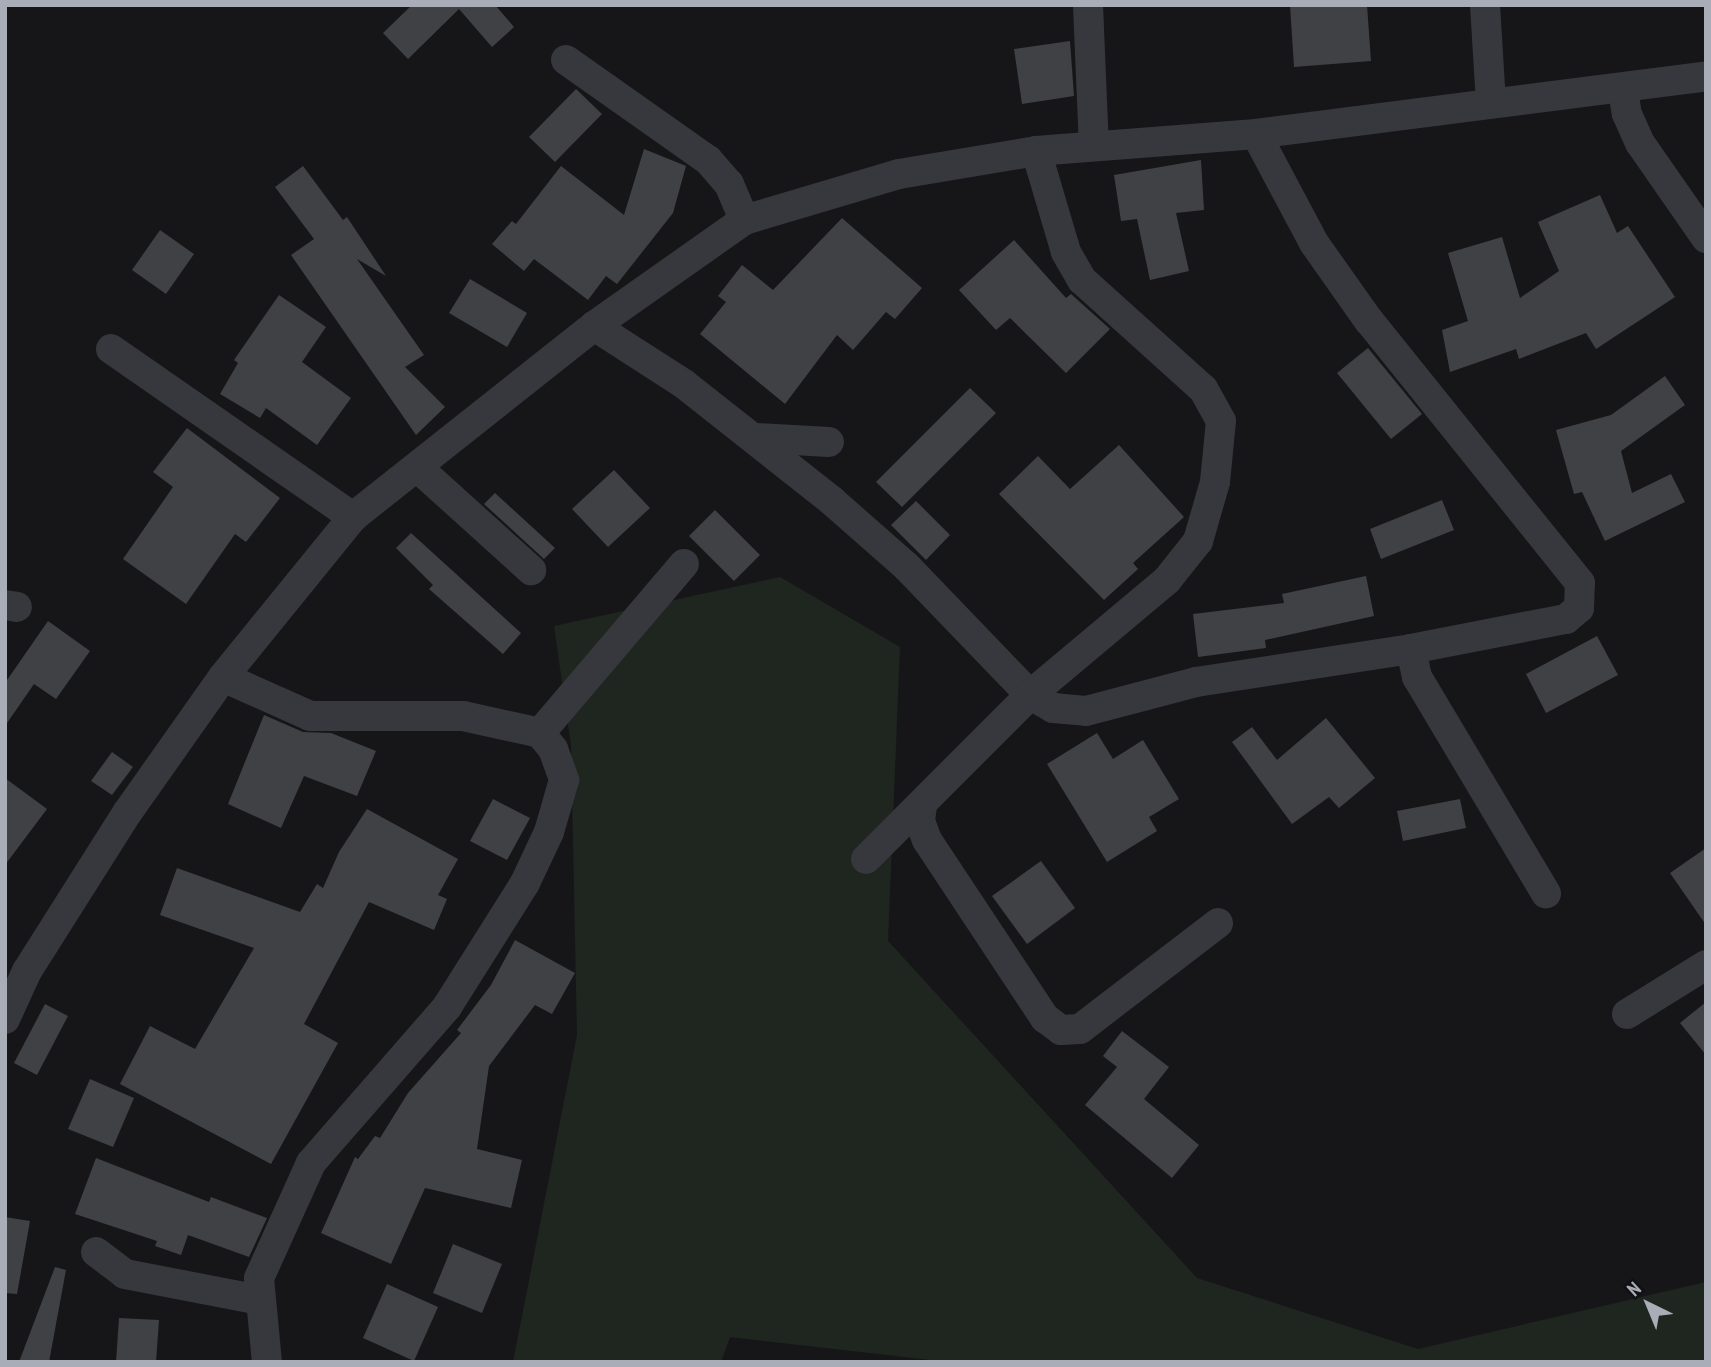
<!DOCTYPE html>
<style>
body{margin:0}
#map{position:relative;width:1711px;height:1367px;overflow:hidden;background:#161618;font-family:"PT Sans Narrow",sans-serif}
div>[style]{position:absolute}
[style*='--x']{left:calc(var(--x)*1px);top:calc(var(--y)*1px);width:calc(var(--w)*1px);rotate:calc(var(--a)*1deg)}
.green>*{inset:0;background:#1e261f}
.building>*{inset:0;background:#404145}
.street>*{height:30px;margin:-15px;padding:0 15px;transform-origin:15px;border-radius:15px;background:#37383d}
span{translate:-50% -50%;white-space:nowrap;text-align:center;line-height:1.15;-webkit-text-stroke:7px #111113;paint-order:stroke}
.frame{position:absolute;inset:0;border:7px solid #a8adb8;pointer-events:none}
.north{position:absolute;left:1613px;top:1269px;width:70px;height:70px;-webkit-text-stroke:5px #111113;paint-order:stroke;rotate:317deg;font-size:19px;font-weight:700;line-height:28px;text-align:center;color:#a8adb8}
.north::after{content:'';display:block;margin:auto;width:24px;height:32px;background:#a8adb8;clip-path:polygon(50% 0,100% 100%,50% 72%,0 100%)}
</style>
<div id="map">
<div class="green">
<i style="clip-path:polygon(780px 577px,900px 647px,888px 941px,1197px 1278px,1418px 1349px,1706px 1282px,1706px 1362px,948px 1362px,730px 1337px,721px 1362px,513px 1362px,577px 1035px,571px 745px,554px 626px)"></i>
</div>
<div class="building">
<i style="clip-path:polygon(412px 5px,495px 5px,514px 27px,492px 47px,459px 9px,408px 59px,383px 33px)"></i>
<i style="clip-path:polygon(1290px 5px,1367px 5px,1371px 61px,1294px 67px)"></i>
<i style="clip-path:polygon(1070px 41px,1074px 96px,1022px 104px,1014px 49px)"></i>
<i style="clip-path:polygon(576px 89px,602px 114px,555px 162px,529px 137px)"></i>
<i style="clip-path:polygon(644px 149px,686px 166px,673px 213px,617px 284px,606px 276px,588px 300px,534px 259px,524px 271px,492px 244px,512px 221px,516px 224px,561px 166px,624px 215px)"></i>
<i style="clip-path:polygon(1201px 160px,1204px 210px,1176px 213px,1189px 271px,1150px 280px,1137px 219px,1121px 221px,1114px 175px)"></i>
<i style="clip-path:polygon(303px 166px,343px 220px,347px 217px,386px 276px,357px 259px,424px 355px,405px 367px,445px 407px,416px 435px,291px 255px,314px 239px,275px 187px)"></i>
<i style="clip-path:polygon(1600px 195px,1617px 233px,1628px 226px,1675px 297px,1596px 349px,1586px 333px,1519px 359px,1516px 349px,1450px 372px,1442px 330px,1468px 321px,1448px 253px,1502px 237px,1520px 298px,1559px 271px,1538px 222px)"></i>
<i style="clip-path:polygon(842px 218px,922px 288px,895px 319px,886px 312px,853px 350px,837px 335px,785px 404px,700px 334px,726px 302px,718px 296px,742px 265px,773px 290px)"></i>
<i style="clip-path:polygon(160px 230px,194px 254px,166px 294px,132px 270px)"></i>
<i style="clip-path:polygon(1014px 240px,1066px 298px,1071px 294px,1110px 329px,1066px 373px,1010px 318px,996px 330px,959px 290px)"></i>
<i style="clip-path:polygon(470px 279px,527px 313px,507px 347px,449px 313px)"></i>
<i style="clip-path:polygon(279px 295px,326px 327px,302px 362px,351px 398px,317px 445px,266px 408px,260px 418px,220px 394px,238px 363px,234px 360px)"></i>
<i style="clip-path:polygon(1368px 348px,1422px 414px,1391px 439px,1337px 373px)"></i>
<i style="clip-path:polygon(1665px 376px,1685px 405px,1621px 451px,1632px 493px,1671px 474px,1685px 502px,1605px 541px,1582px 492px,1574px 494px,1556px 430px,1611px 415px)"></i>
<i style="clip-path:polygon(970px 388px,996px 413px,902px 507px,876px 482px)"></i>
<i style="clip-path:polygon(187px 428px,280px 498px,246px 542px,235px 534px,186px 604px,123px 559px,173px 487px,153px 472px)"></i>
<i style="clip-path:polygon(1119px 445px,1184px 517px,1133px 563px,1138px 569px,1104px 600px,999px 494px,1038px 456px,1070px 489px)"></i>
<i style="clip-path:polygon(614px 470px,650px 508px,608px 547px,572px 509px)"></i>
<i style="clip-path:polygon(495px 493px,555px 548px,544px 559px,484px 504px)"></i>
<i style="clip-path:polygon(1442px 500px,1454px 530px,1381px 559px,1370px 529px)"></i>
<i style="clip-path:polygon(916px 501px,950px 535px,926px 560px,891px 525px)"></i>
<i style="clip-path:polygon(715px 510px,760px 555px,734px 581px,689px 536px)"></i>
<i style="clip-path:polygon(411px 533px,521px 633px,503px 654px,429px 589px,433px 585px,396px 548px)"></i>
<i style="clip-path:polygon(1366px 576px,1374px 616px,1265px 640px,1266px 648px,1198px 657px,1193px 614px,1284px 603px,1282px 594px)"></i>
<i style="clip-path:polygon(48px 621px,90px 651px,56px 699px,34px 684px,5px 726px,5px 683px)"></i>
<i style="clip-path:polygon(1597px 636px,1618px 675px,1546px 713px,1526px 674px)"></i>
<i style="clip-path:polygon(264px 715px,303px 732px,331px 733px,376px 751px,357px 796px,304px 776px,281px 828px,228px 804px)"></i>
<i style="clip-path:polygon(1326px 718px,1375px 778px,1339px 808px,1329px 797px,1292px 824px,1232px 742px,1252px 727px,1277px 760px)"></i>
<i style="clip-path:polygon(1097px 733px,1113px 759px,1143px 740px,1179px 799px,1149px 817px,1157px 831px,1107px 862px,1047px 764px)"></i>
<i style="clip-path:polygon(112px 752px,133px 767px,112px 795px,91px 781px)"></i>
<i style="clip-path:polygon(5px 778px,47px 809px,5px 865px)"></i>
<i style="clip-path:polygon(493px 799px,530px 818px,507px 860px,470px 841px)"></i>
<i style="clip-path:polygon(1460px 799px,1466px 828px,1403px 841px,1397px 811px)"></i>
<i style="clip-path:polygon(367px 809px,458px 859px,438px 895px,447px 899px,434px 930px,369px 902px,304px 1024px,338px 1043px,271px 1164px,120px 1084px,150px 1026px,195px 1049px,254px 948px,160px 915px,177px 868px,300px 912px,317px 884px,323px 888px,339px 852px)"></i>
<i style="clip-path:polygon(1706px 848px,1706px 925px,1670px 873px)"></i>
<i style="clip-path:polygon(1041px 861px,1075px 908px,1027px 944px,992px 896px)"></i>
<i style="clip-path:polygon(515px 940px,575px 973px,552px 1014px,535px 1005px,489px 1066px,477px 1149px,522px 1160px,511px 1208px,425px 1188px,391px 1264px,321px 1233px,355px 1157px,358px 1159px,375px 1136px,380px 1138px,408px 1093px,461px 1033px,457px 1030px,491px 985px)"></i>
<i style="clip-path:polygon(1706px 1002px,1706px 1055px,1680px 1023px)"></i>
<i style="clip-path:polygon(45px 1004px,68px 1016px,37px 1075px,14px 1063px)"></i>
<i style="clip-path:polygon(1122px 1031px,1169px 1067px,1144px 1099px,1199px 1145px,1172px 1178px,1085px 1105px,1117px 1067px,1103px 1056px)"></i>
<i style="clip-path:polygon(90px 1079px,134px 1098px,113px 1147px,68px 1129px)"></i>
<i style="clip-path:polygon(96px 1158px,209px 1202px,211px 1197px,267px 1218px,249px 1257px,188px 1235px,181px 1255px,155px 1246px,157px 1241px,75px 1214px)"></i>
<i style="clip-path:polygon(5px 1217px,30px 1221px,17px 1294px,5px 1293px)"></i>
<i style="clip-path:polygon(453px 1244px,502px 1264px,482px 1313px,433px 1293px)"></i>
<i style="clip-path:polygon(55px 1267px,66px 1270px,49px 1362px,19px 1362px)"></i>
<i style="clip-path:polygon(387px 1284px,438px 1307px,414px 1361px,363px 1338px)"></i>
<i style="clip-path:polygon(119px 1318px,159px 1320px,156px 1362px,116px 1362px)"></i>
</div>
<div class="street">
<i style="--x:1088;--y:5;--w:141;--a:87.6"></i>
<i style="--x:1485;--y:5;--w:98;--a:86.5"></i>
<i style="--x:566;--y:60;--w:174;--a:35.2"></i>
<i style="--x:708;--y:160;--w:32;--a:49"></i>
<i style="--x:729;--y:184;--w:39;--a:67"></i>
<i style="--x:1623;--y:90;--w:24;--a:81"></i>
<i style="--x:1627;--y:114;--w:32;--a:66"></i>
<i style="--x:1640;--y:143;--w:116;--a:55.2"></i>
<i style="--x:594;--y:326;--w:107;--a:32.8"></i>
<i style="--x:684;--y:384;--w:189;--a:38.3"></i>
<i style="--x:832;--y:501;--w:98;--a:41.3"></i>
<i style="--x:906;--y:566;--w:179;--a:46.1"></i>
<i style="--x:1030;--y:695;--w:26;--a:29"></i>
<i style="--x:1053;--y:708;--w:33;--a:5"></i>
<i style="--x:1086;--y:711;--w:114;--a:-14.8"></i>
<i style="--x:1196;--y:682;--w:218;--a:-8.7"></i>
<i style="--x:1411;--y:649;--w:158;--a:-11"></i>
<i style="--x:1566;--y:619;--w:17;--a:-40"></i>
<i style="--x:1579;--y:608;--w:25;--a:-88"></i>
<i style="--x:1580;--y:583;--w:336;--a:-128.8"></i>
<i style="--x:1369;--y:321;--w:95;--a:-125.2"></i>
<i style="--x:1314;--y:243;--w:123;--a:-118"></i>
<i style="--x:111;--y:349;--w:295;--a:34.8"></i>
<i style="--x:756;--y:438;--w:73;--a:3.1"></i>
<i style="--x:417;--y:467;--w:154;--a:42.1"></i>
<i style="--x:5;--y:605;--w:12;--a:9"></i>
<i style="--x:1411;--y:649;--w:29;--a:78"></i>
<i style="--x:1417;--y:677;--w:252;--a:59.2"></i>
<i style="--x:223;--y:677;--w:95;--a:24.1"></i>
<i style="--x:310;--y:716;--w:153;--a:0"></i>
<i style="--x:463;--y:716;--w:79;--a:12.4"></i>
<i style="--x:540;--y:733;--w:21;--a:51"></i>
<i style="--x:553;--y:749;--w:33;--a:70"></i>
<i style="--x:564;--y:780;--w:54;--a:106.1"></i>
<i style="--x:549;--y:832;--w:56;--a:115.2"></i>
<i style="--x:525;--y:883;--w:146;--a:122.2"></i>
<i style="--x:447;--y:1007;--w:207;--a:131.1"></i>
<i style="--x:311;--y:1163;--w:126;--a:114.3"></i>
<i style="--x:259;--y:1278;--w:84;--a:84.6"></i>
<i style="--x:540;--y:733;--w:222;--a:-49.6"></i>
<i style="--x:922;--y:806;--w:15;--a:98"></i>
<i style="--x:920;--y:821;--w:20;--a:70"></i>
<i style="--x:927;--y:840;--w:214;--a:56.5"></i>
<i style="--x:1045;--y:1018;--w:20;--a:37"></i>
<i style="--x:1061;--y:1030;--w:19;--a:-3"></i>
<i style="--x:1080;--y:1029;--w:174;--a:-37.5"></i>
<i style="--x:866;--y:859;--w:232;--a:-45"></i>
<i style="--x:1030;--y:695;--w:179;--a:-40"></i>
<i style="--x:1167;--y:580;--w:50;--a:-51.5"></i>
<i style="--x:1198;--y:541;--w:61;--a:-73.9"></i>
<i style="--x:1215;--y:482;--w:61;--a:-84.4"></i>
<i style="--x:1221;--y:421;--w:37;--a:-119"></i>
<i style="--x:1203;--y:389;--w:163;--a:-138"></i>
<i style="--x:1082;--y:280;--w:32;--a:-120"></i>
<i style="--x:1066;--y:252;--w:105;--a:-106.5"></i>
<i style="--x:1627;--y:1014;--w:93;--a:-31.8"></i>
<i style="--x:5;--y:1019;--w:53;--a:-65.4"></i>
<i style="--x:27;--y:971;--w:187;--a:-57.7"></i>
<i style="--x:127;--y:813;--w:166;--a:-54.8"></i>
<i style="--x:223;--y:677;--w:206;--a:-50.9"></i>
<i style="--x:353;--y:517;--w:308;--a:-38.4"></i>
<i style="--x:594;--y:326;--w:184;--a:-35.2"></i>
<i style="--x:744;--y:220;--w:162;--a:-16.5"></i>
<i style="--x:899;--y:174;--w:139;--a:-9.5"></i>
<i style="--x:1036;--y:151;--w:221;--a:-4.4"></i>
<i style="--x:1256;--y:134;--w:454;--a:-7.3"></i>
<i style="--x:96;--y:1252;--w:36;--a:37"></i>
<i style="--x:125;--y:1274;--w:137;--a:10.9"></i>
</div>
<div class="frame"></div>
<div class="north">N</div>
</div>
